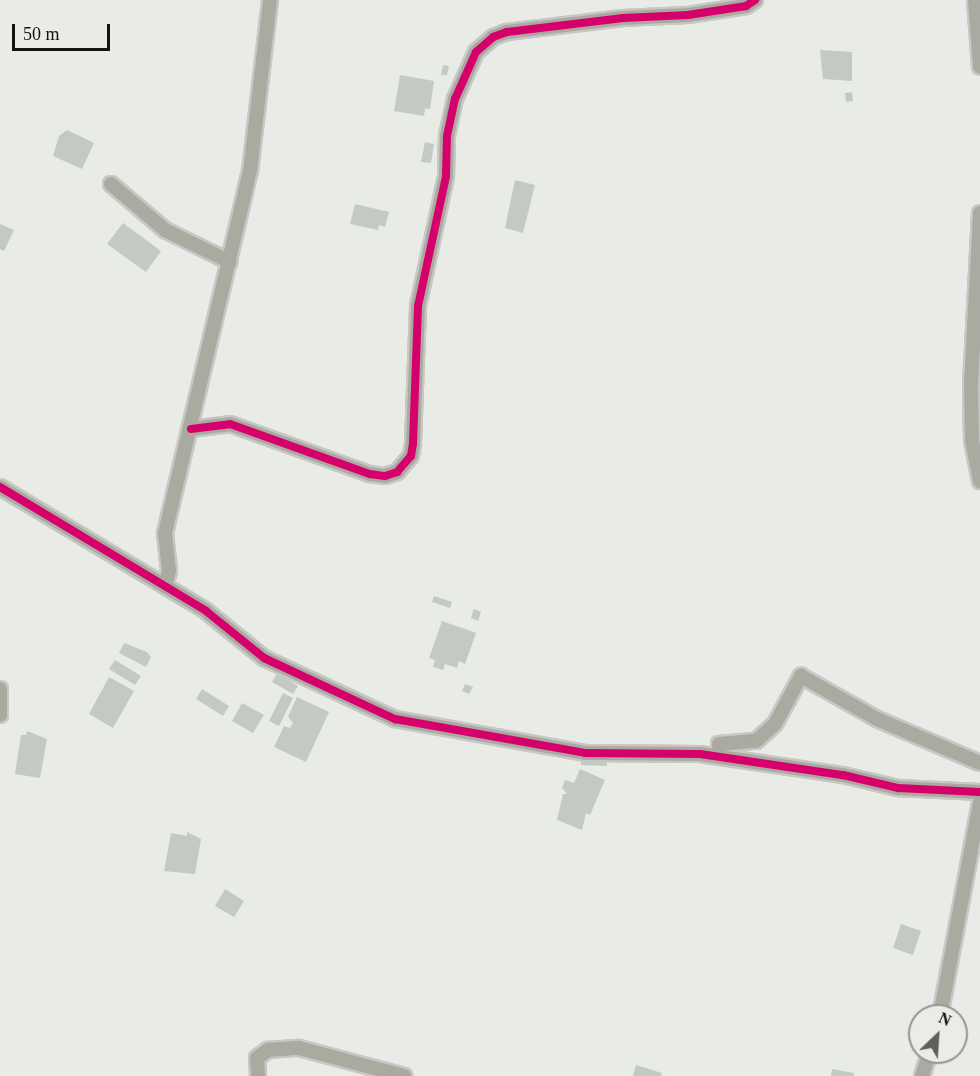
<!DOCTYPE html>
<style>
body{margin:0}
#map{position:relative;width:980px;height:1076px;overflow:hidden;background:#e9ebe7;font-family:Georgia,serif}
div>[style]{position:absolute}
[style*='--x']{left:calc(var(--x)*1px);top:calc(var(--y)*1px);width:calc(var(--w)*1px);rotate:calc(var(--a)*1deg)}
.building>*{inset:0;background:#c2cac3}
.roads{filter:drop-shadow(2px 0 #c7c8c6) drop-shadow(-2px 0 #c7c8c6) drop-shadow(0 2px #c7c8c6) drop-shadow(0 -2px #c7c8c6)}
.street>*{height:14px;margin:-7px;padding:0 7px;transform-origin:7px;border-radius:7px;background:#abaaa0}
.cycleway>*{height:8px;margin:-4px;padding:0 4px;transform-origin:4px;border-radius:4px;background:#d6006c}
span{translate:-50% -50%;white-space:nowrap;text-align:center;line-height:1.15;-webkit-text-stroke:6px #eaece6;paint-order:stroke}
.north{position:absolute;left:908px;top:1004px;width:60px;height:60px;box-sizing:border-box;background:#eaece6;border:2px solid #949591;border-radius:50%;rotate:25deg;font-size:16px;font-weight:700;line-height:24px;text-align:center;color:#121311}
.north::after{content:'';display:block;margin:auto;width:21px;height:27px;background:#5d5f5c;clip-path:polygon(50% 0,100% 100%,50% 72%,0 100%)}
.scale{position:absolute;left:12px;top:24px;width:98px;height:27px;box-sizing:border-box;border:3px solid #121311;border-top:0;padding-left:8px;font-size:18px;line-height:21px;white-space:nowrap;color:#121311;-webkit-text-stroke:4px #eaece6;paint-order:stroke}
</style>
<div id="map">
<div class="building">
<i style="clip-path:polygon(820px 50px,852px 52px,852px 81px,823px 79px)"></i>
<i style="clip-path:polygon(443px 65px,449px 66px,447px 75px,441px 75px)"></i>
<i style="clip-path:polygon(400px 75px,434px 81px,430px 109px,425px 108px,424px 116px,394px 111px)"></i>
<i style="clip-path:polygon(852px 92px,853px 101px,846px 102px,845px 93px)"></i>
<i style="clip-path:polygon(67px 130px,94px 143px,82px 169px,53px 156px,59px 136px)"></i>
<i style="clip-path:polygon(425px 142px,434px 144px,431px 163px,421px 162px)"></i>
<i style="clip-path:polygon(515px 180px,535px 185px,523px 233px,505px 228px)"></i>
<i style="clip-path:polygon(355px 204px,389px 212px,385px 227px,379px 225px,378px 230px,350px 224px)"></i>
<i style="clip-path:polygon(123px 223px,161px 251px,146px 272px,107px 244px)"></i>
<i style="clip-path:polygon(0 224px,14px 230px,4px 251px,0 249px)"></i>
<i style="clip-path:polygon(434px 596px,452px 602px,450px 608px,432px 602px)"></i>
<i style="clip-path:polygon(474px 609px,481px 612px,478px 621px,471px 618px)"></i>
<i style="clip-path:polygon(442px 621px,476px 633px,465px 664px,459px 661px,457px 668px,445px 664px,443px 670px,433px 667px,435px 660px,429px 658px)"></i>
<i style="clip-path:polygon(124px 643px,147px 652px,151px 657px,146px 667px,119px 653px)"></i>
<i style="clip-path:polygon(115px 660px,141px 676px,135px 685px,109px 669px)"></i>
<i style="clip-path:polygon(277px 673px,298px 686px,293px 694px,272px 682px)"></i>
<i style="clip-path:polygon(109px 677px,134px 691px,113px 728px,89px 714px)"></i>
<i style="clip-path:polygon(465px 684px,473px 687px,469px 694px,462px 691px)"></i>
<i style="clip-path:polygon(202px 689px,229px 706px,223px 716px,196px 699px)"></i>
<i style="clip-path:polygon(283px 693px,293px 698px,279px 726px,269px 721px)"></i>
<i style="clip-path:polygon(297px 697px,329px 712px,306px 762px,274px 747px,284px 726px,290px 728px,293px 723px,288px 717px)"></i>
<i style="clip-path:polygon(242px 703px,264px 715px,253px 733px,232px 721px)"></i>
<i style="clip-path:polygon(27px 731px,47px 739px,40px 778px,15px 774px,21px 735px,26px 735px)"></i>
<i style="clip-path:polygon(581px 759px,607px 761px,607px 766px,581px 765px)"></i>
<i style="clip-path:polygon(580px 769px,605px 780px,590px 815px,586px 813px,582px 830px,557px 820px,563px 794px,567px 794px,562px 788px,565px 780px,574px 783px)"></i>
<i style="clip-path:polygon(187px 832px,201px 839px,195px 874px,164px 871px,171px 833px,187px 836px)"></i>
<i style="clip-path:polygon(225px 889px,244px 901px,234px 917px,215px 906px)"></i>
<i style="clip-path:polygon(901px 924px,921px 931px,913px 955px,893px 948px)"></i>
<i style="clip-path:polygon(636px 1065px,662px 1073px,661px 1076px,633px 1076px)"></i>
<i style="clip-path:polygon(832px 1069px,854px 1073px,854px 1076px,831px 1076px)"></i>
</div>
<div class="roads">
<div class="street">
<i style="--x:975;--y:0;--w:67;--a:85.7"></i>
<i style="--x:111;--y:184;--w:71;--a:40.4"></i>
<i style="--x:165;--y:230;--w:72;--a:26.2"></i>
<i style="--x:980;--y:213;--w:169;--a:93"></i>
<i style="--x:971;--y:382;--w:59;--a:89"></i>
<i style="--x:972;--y:441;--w:41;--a:78.7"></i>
<i style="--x:191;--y:429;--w:39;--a:-7"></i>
<i style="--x:230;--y:424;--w:149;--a:19.7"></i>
<i style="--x:370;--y:474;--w:15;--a:8"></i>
<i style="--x:385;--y:476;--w:13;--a:-18"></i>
<i style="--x:397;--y:472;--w:21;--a:-49"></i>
<i style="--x:411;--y:456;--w:13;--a:-81"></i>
<i style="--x:413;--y:443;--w:137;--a:-87.9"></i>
<i style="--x:418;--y:306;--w:133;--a:-77.8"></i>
<i style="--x:446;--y:176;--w:40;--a:-88.6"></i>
<i style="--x:447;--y:136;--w:38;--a:-78"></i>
<i style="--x:455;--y:99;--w:51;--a:-65.9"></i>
<i style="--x:476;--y:52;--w:23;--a:-41"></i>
<i style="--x:493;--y:37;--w:15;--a:-20"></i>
<i style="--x:507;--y:32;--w:117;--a:-6.9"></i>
<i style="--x:623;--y:18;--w:65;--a:-2.6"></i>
<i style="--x:688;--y:15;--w:59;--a:-8.8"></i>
<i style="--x:746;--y:6;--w:11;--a:-34"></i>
<i style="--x:0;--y:487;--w:240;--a:31"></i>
<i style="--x:206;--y:611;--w:75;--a:39"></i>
<i style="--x:264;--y:658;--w:145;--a:25"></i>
<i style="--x:395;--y:719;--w:193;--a:10.1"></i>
<i style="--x:585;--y:753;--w:115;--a:0.5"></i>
<i style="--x:700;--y:754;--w:145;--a:8.4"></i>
<i style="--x:843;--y:775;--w:57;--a:13.3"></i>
<i style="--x:898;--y:788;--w:82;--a:2.8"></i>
<i style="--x:165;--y:586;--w:16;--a:-75"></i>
<i style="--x:169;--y:571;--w:38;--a:-96"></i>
<i style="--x:165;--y:533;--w:372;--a:-76.8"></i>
<i style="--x:250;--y:171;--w:172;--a:-83.3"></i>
<i style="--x:0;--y:689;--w:26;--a:90"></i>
<i style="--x:719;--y:756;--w:12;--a:-90"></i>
<i style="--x:719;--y:744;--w:37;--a:-5"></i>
<i style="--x:756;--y:741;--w:25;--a:-42"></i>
<i style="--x:775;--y:724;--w:55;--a:-61.6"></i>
<i style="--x:801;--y:676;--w:87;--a:29.5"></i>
<i style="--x:877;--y:719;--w:112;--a:23.1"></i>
<i style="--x:940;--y:1016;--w:217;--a:-79.4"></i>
<i style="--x:258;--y:1076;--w:18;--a:-93"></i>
<i style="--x:257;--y:1058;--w:14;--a:-36"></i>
<i style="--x:268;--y:1050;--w:31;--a:-4"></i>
<i style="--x:299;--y:1048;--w:109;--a:14.9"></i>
<i style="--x:922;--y:1076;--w:25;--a:-72"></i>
</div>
</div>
<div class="cycleway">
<i style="--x:191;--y:429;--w:39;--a:-7"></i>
<i style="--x:230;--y:424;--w:149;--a:19.7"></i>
<i style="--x:370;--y:474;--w:15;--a:8"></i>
<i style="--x:385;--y:476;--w:13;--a:-18"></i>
<i style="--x:397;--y:472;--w:21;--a:-49"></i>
<i style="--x:411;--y:456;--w:13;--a:-81"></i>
<i style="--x:413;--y:443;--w:137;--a:-87.9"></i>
<i style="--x:418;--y:306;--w:133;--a:-77.8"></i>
<i style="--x:446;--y:176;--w:40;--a:-88.6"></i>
<i style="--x:447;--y:136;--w:38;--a:-78"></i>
<i style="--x:455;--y:99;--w:51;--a:-65.9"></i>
<i style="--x:476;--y:52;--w:23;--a:-41"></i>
<i style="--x:493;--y:37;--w:15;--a:-20"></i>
<i style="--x:507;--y:32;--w:117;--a:-6.9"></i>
<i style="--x:623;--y:18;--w:65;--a:-2.6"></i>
<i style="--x:688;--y:15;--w:59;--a:-8.8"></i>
<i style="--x:746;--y:6;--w:11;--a:-34"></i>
<i style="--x:0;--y:487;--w:240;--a:31"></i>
<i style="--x:206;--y:611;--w:75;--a:39"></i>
<i style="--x:264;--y:658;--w:145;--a:25"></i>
<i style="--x:395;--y:719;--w:193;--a:10.1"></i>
<i style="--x:585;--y:753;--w:115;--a:0.5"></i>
<i style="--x:700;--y:754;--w:145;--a:8.4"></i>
<i style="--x:843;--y:775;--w:57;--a:13.3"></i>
<i style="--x:898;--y:788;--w:82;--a:2.8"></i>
</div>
<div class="north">N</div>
<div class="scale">50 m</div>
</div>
